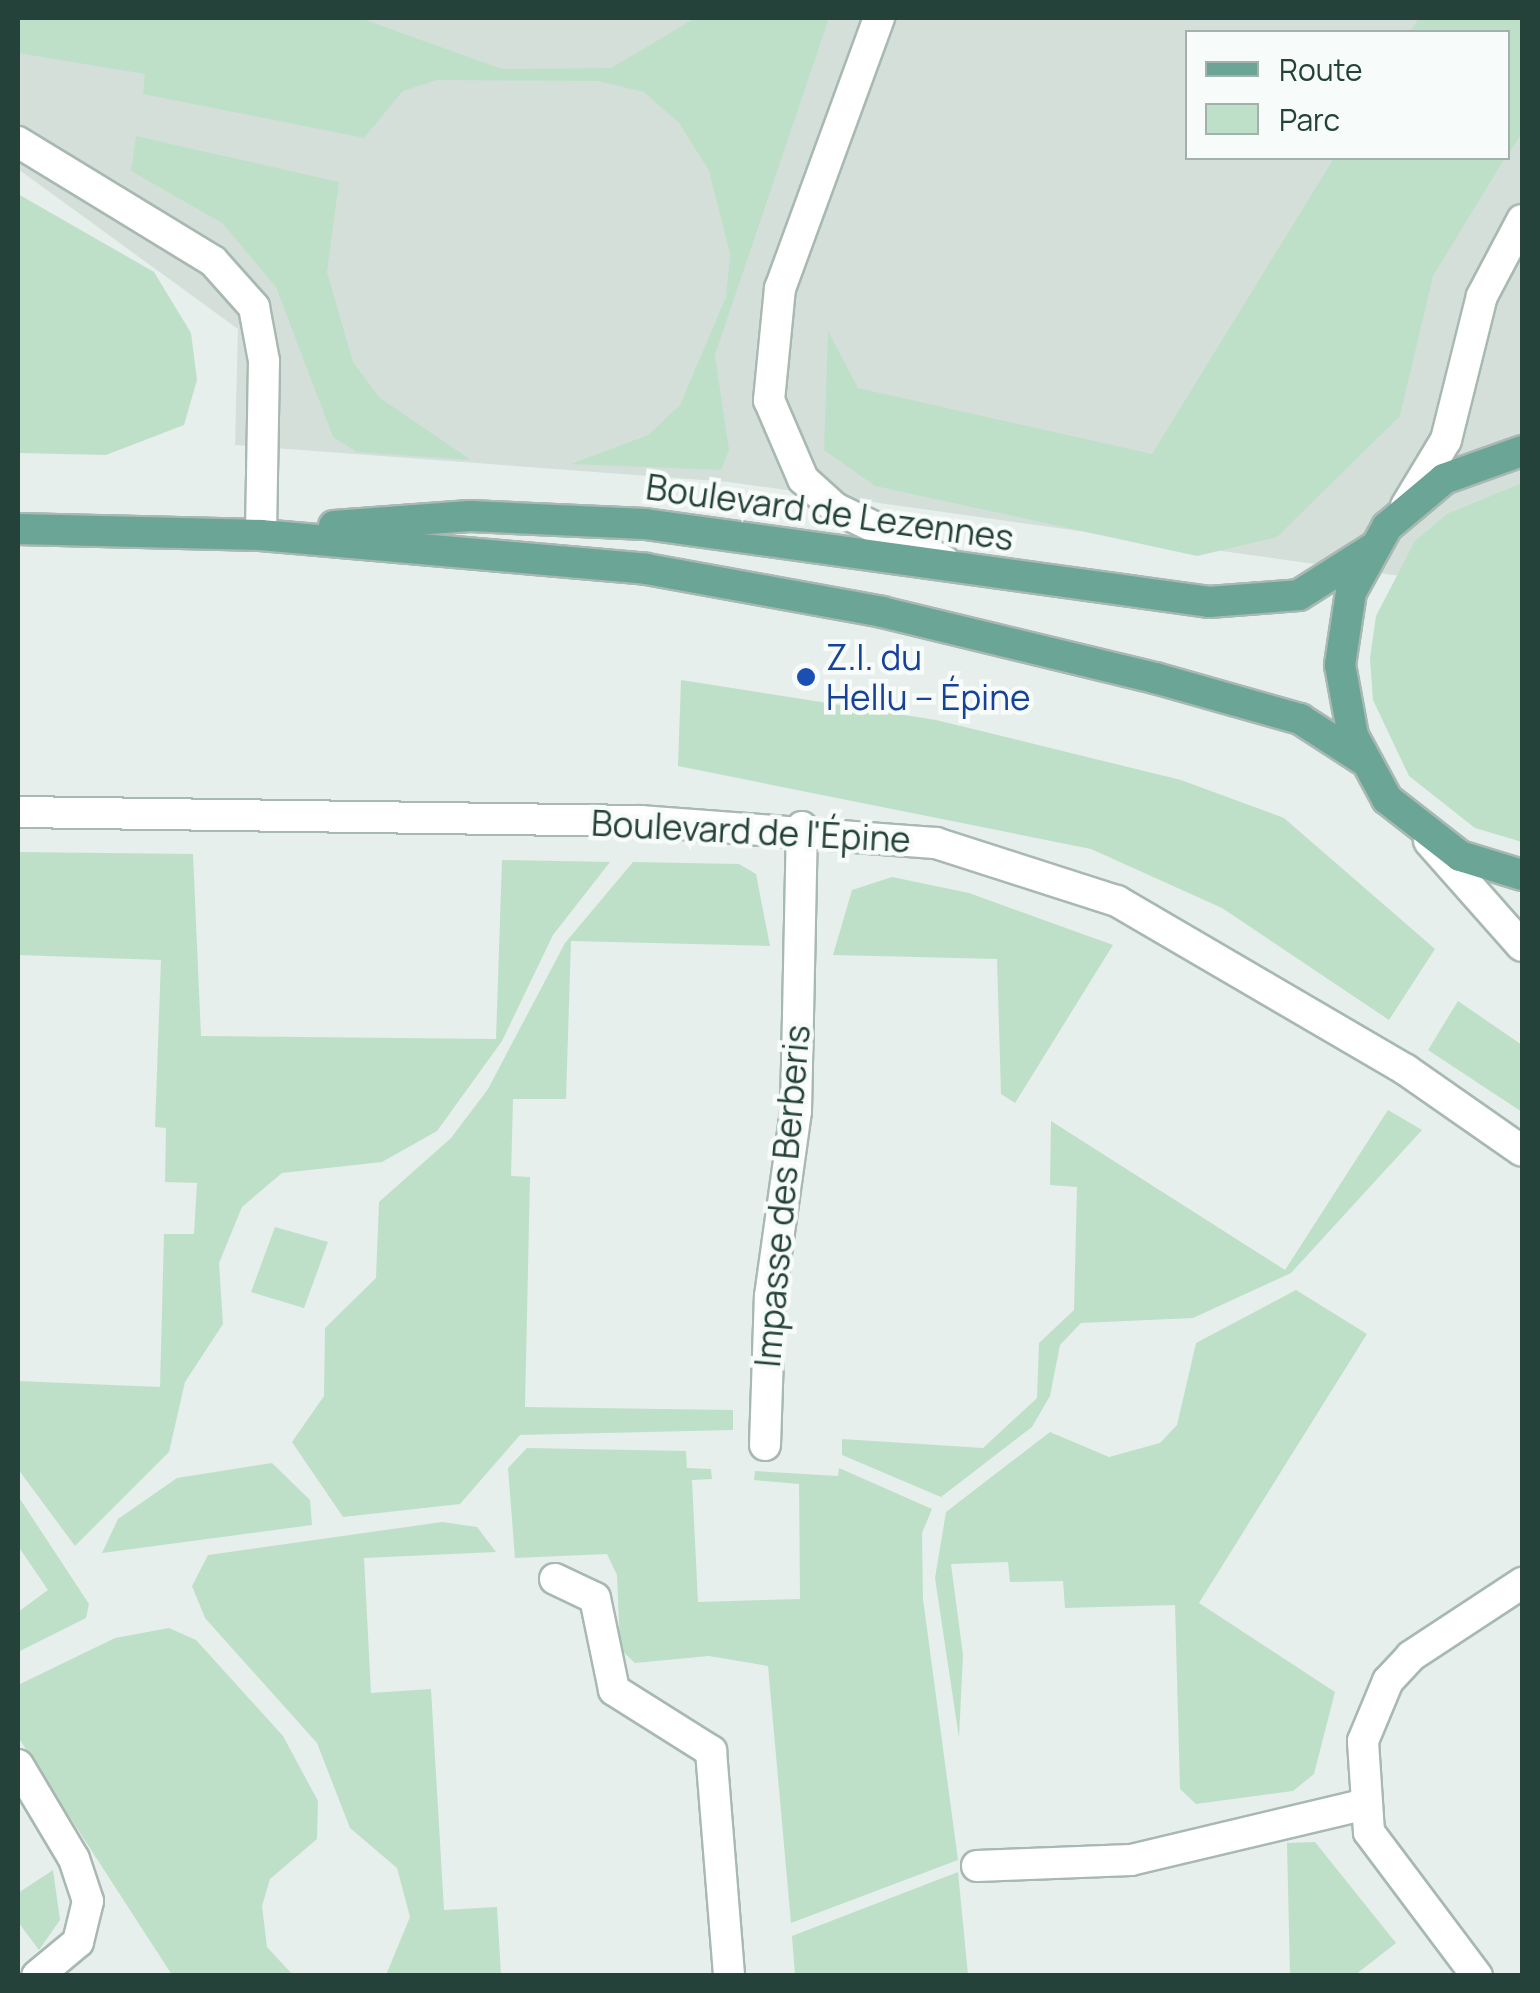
<!DOCTYPE html>
<meta charset="utf-8">
<style>
body{margin:0}
#map{position:relative;width:1540px;height:1993px;overflow:hidden;background:#e6efeb;font-family:Manrope,sans-serif}
div>[style]{position:absolute}
[style*='--x']{left:calc(var(--x)*1px);top:calc(var(--y)*1px);width:calc(var(--w)*1px);rotate:calc(var(--a)*1deg)}
.built>*{inset:0;background:#d4dfda}
.green>*{inset:0;background:#bfe0c8}
.roads{filter:drop-shadow(2px 0 #a8b8b2) drop-shadow(-2px 0 #a8b8b2) drop-shadow(0 2px #a8b8b2) drop-shadow(0 -2px #a8b8b2)}
.minor>*{height:30px;margin:-15px;padding:0 15px;transform-origin:15px;border-radius:15px;background:#fff}
.major>*{height:30px;margin:-15px;padding:0 15px;transform-origin:15px;border-radius:15px;background:#6aa596}
.dots>*{width:28px;height:28px;translate:-50% -50%;box-sizing:border-box;border:5px solid #f7fbf9;border-radius:50%}
span{translate:-50% -50%;white-space:nowrap;text-align:center;line-height:1.15;-webkit-text-stroke:9px #f7fbf9;paint-order:stroke}
.street-label{font-size:35px;color:#24423a}
.transit-label{font-size:35px;color:#164399}
.left{translate:0 -50%;text-align:left}
.frame{position:absolute;inset:0;border:20px solid #24423a;pointer-events:none}
.legend{position:absolute;left:1185px;top:30px;width:325px;height:130px;box-sizing:border-box;background:#f7fbf9;border:2px solid #a3b1ad;margin:0;padding:12px 18px;list-style:none;font-size:30px;color:#24423a}
.legend li{display:flex;align-items:center;gap:20px;height:50px}
.legend b{width:50px;border:2px solid #a3b1ad}
</style>
<div id="map">
<div class="built">
<i style="clip-path:polygon(evenodd,18px 18px,1522px 18px,1522px 593px,729px 482px,235px 445px,238px 329px,18px 169px,18px 18px,1188px 32px,1508px 32px,1508px 158px,1188px 158px,1188px 32px)"></i>
</div>
<div class="green">
<i style="clip-path:polygon(18px 18px,360px 18px,502px 69px,611px 68px,695px 18px,829px 18px,715px 355px,729px 450px,721px 470px,571px 464px,648px 435px,680px 405px,726px 297px,730px 254px,709px 171px,679px 123px,644px 92px,598px 81px,437px 80px,403px 91px,364px 138px,143px 94px,145px 74px,18px 53px)"></i>
<i style="clip-path:polygon(1419px 18px,1522px 18px,1522px 133px,1508px 155px,1508px 32px,1410px 32px)"></i>
<i style="clip-path:polygon(136px 136px,339px 182px,327px 272px,353px 362px,380px 398px,471px 460px,357px 452px,333px 437px,276px 287px,222px 223px,131px 171px)"></i>
<i style="clip-path:polygon(1334px 158px,1505px 158px,1433px 276px,1400px 416px,1277px 537px,1197px 556px,875px 486px,824px 450px,828px 331px,858px 388px,1152px 454px)"></i>
<i style="clip-path:polygon(18px 194px,154px 272px,191px 333px,197px 380px,184px 425px,106px 455px,18px 453px)"></i>
<i style="clip-path:polygon(1522px 483px,1522px 842px,1475px 828px,1409px 776px,1373px 700px,1370px 658px,1376px 616px,1415px 541px,1447px 514px)"></i>
<i style="clip-path:polygon(681px 680px,936px 720px,1181px 780px,1284px 818px,1435px 949px,1389px 1020px,1222px 908px,1091px 849px,678px 766px)"></i>
<i style="clip-path:polygon(18px 852px,193px 854px,201px 1036px,496px 1039px,502px 860px,610px 862px,553px 935px,502px 1041px,437px 1131px,382px 1162px,282px 1173px,242px 1207px,219px 1263px,223px 1324px,185px 1382px,169px 1452px,75px 1546px,18px 1469px,18px 1381px,160px 1387px,164px 1234px,194px 1234px,197px 1183px,165px 1182px,166px 1128px,155px 1127px,161px 960px,18px 955px)"></i>
<i style="clip-path:polygon(633px 862px,739px 864px,756px 874px,770px 946px,571px 941px,566px 1099px,513px 1099px,511px 1176px,530px 1177px,525px 1407px,733px 1410px,733px 1430px,520px 1435px,460px 1504px,343px 1517px,292px 1442px,324px 1396px,325px 1328px,376px 1278px,379px 1202px,451px 1138px,488px 1089px,565px 943px)"></i>
<i style="clip-path:polygon(892px 877px,969px 893px,1113px 945px,1015px 1103px,1001px 1094px,997px 959px,833px 955px,852px 890px)"></i>
<i style="clip-path:polygon(1458px 1001px,1522px 1045px,1522px 1112px,1428px 1050px)"></i>
<i style="clip-path:polygon(1388px 1110px,1422px 1130px,1291px 1273px,1193px 1318px,1081px 1323px,1060px 1345px,1050px 1396px,1032px 1427px,941px 1497px,842px 1455px,842px 1439px,983px 1448px,1037px 1398px,1039px 1343px,1074px 1310px,1077px 1187px,1050px 1185px,1051px 1121px,1285px 1270px)"></i>
<i style="clip-path:polygon(275px 1227px,328px 1242px,304px 1308px,251px 1292px)"></i>
<i style="clip-path:polygon(1296px 1290px,1367px 1334px,1199px 1603px,1335px 1692px,1314px 1774px,1293px 1791px,1196px 1804px,1180px 1789px,1175px 1605px,1065px 1608px,1063px 1581px,1010px 1582px,1008px 1562px,951px 1564px,963px 1655px,959px 1738px,935px 1578px,946px 1512px,1050px 1432px,1109px 1457px,1160px 1443px,1177px 1425px,1196px 1343px)"></i>
<i style="clip-path:polygon(527px 1448px,686px 1451px,687px 1468px,711px 1469px,712px 1479px,692px 1480px,698px 1602px,800px 1599px,799px 1484px,754px 1480px,755px 1471px,838px 1476px,839px 1468px,932px 1509px,922px 1533px,923px 1599px,958px 1860px,791px 1923px,768px 1666px,709px 1656px,635px 1663px,620px 1649px,617px 1575px,607px 1554px,515px 1558px,508px 1468px)"></i>
<i style="clip-path:polygon(272px 1463px,310px 1500px,312px 1525px,102px 1553px,118px 1519px,177px 1478px)"></i>
<i style="clip-path:polygon(18px 1496px,89px 1604px,86px 1618px,18px 1652px,18px 1612px,48px 1590px,18px 1546px)"></i>
<i style="clip-path:polygon(442px 1522px,477px 1527px,496px 1552px,364px 1558px,371px 1693px,431px 1689px,444px 1910px,497px 1907px,501px 1975px,386px 1975px,410px 1917px,397px 1868px,350px 1828px,317px 1743px,205px 1618px,192px 1586px,208px 1555px)"></i>
<i style="clip-path:polygon(169px 1628px,196px 1640px,283px 1736px,318px 1801px,317px 1839px,270px 1879px,262px 1906px,267px 1947px,293px 1975px,172px 1975px,18px 1737px,18px 1685px,115px 1638px)"></i>
<i style="clip-path:polygon(1315px 1842px,1396px 1943px,1355px 1975px,1290px 1975px,1287px 1843px)"></i>
<i style="clip-path:polygon(53px 1870px,60px 1920px,39px 1950px,18px 1922px,18px 1893px)"></i>
<i style="clip-path:polygon(958px 1872px,968px 1975px,795px 1975px,792px 1936px)"></i>
</div>
<div class="roads">
<div class="minor">
<i style="--x:879;--y:18;--w:288;--a:110.1"></i>
<i style="--x:780;--y:288;--w:113;--a:95.6"></i>
<i style="--x:769;--y:400;--w:86;--a:66.7"></i>
<i style="--x:803;--y:479;--w:43;--a:42.2"></i>
<i style="--x:835;--y:508;--w:121;--a:25.9"></i>
<i style="--x:18;--y:142;--w:228;--a:31.4"></i>
<i style="--x:213;--y:261;--w:62;--a:48.3"></i>
<i style="--x:254;--y:307;--w:55;--a:79.5"></i>
<i style="--x:264;--y:361;--w:174;--a:91"></i>
<i style="--x:1406;--y:506;--w:77;--a:-58.8"></i>
<i style="--x:1446;--y:440;--w:148;--a:-76"></i>
<i style="--x:1482;--y:296;--w:86;--a:-62.2"></i>
<i style="--x:18;--y:812;--w:623;--a:0.83"></i>
<i style="--x:641;--y:821;--w:296;--a:4.3"></i>
<i style="--x:936;--y:843;--w:190;--a:17.8"></i>
<i style="--x:1117;--y:901;--w:335;--a:30.3"></i>
<i style="--x:1406;--y:1070;--w:141;--a:34.9"></i>
<i style="--x:1429;--y:841;--w:140;--a:48.5"></i>
<i style="--x:765;--y:1445;--w:149;--a:-88.1"></i>
<i style="--x:770;--y:1296;--w:187;--a:-82"></i>
<i style="--x:796;--y:1111;--w:284;--a:-88.8"></i>
<i style="--x:555;--y:1579;--w:44;--a:25.4"></i>
<i style="--x:595;--y:1598;--w:94;--a:78.3"></i>
<i style="--x:614;--y:1690;--w:115;--a:32.2"></i>
<i style="--x:711;--y:1751;--w:226;--a:85.4"></i>
<i style="--x:18;--y:1765;--w:109;--a:59.2"></i>
<i style="--x:74;--y:1859;--w:44;--a:71.6"></i>
<i style="--x:88;--y:1901;--w:42;--a:103.7"></i>
<i style="--x:78;--y:1942;--w:53;--a:140.3"></i>
<i style="--x:977;--y:1866;--w:154;--a:-2.2"></i>
<i style="--x:1131;--y:1860;--w:236;--a:-13.4"></i>
<i style="--x:1477;--y:1976;--w:180;--a:-126.9"></i>
<i style="--x:1369;--y:1832;--w:91;--a:-93.8"></i>
<i style="--x:1363;--y:1741;--w:65;--a:-67.4"></i>
<i style="--x:1388;--y:1681;--w:34;--a:-47"></i>
<i style="--x:1411;--y:1656;--w:133;--a:-33.3"></i>
</div>
<div class="major">
<i style="--x:1522;--y:451;--w:83;--a:160.3"></i>
<i style="--x:1444;--y:479;--w:75;--a:139.9"></i>
<i style="--x:1387;--y:527;--w:74;--a:119"></i>
<i style="--x:1351;--y:592;--w:74;--a:98.6"></i>
<i style="--x:1340;--y:665;--w:72;--a:79.6"></i>
<i style="--x:1353;--y:736;--w:72;--a:61.6"></i>
<i style="--x:1387;--y:799;--w:93;--a:38"></i>
<i style="--x:1460;--y:856;--w:65;--a:17"></i>
<i style="--x:334;--y:526;--w:136;--a:-4.2"></i>
<i style="--x:470;--y:516;--w:175;--a:2.6"></i>
<i style="--x:645;--y:524;--w:569;--a:7.87"></i>
<i style="--x:1209;--y:602;--w:90;--a:-4.4"></i>
<i style="--x:1299;--y:595;--w:88;--a:-32.4"></i>
<i style="--x:18;--y:529;--w:243;--a:1.4"></i>
<i style="--x:261;--y:535;--w:386;--a:5"></i>
<i style="--x:646;--y:569;--w:240;--a:10.3"></i>
<i style="--x:882;--y:612;--w:281;--a:13.6"></i>
<i style="--x:1155;--y:678;--w:151;--a:15.8"></i>
<i style="--x:1300;--y:719;--w:74;--a:32.8"></i>
</div>
</div>
<div class="dots">
<i style="left:806px;top:677px;background:#1a4fb4"></i>
</div>
<div class="street-label">
<span style="left:830px;top:512px;rotate:8deg">Boulevard de Lezennes</span>
<span style="left:751px;top:831px;rotate:3deg">Boulevard de l'Épine</span>
<span style="left:782px;top:1196px;rotate:-85deg">Impasse des Berberis</span>
</div>
<div class="transit-label">
<span class="left" style="left:826px;top:677px">Z.I. du<br>Hellu – Épine</span>
</div>
<div class="frame"></div>
<ul class="legend">
<li><b style="height:12px;background:#6aa596"></b>Route</li>
<li><b style="height:28px;background:#bfe0c8"></b>Parc</li>
</ul>
</div>
